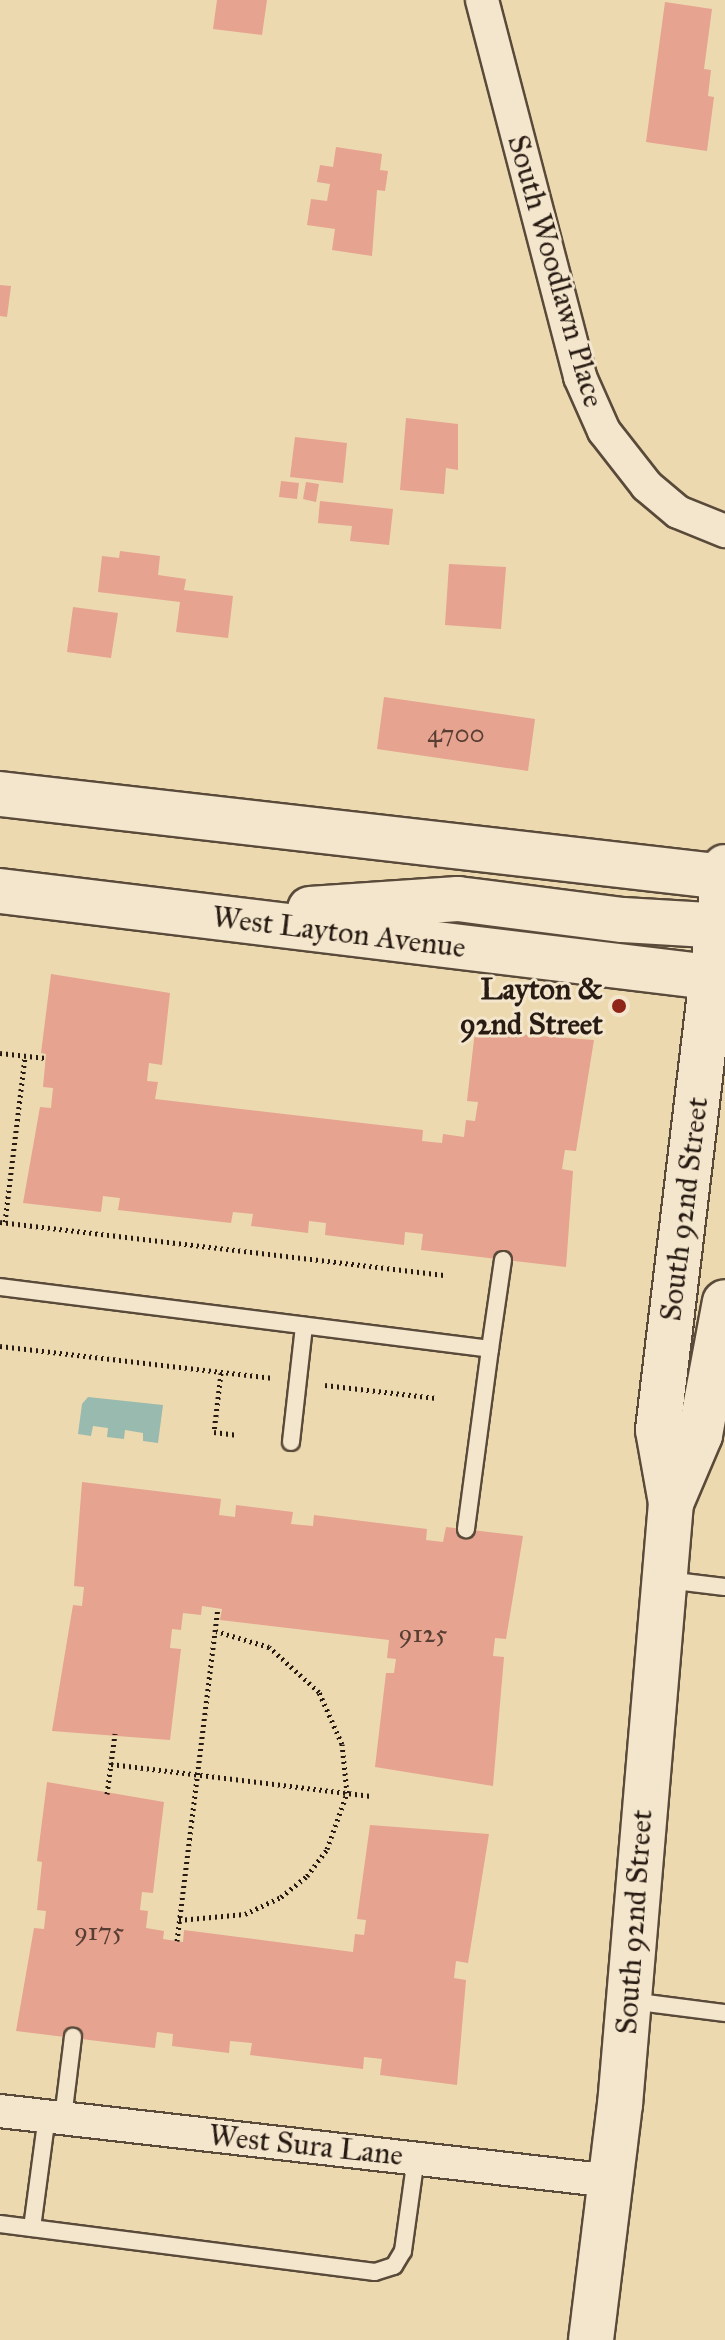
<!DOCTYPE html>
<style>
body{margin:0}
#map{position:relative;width:725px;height:2340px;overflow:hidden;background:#edd9b0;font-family:"IM FELL Great Primer",serif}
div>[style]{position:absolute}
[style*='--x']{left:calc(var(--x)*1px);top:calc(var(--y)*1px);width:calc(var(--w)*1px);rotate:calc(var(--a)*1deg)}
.water>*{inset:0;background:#99baae}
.building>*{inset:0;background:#e5a390}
.path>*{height:5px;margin-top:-2.5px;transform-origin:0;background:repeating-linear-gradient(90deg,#281b13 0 2px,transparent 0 6px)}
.roads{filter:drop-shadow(2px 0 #594a3a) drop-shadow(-2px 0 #594a3a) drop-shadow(0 2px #594a3a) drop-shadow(0 -2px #594a3a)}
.service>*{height:16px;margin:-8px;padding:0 8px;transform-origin:8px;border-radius:8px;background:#f3e6cc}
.minor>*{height:32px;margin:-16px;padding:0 16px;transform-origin:16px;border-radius:16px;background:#f3e6cc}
.secondary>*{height:44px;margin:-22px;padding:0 22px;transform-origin:22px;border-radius:22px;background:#f3e6cc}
.dots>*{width:22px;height:22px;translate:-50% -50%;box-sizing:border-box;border:4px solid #f3e6cc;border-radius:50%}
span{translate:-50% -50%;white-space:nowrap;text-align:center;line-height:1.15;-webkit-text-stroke:6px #f3e6cc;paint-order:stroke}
.number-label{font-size:26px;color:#573d32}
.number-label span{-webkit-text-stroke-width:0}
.street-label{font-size:30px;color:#281b13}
.poi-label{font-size:30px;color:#281b13;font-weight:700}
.right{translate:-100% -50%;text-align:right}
</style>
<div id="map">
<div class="water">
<i style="clip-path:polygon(88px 1397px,163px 1405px,158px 1443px,143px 1441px,143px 1433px,125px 1430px,124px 1439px,107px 1437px,108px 1428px,93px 1426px,91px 1436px,78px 1434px,82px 1404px)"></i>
</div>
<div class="building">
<i style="clip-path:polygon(217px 0,267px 0,262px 35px,213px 29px)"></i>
<i style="clip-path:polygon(665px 2px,712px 9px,704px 69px,711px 70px,708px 96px,714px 97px,707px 151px,646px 142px)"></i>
<i style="clip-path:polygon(336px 147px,382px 154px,380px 170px,388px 171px,385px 191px,377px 190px,372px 256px,332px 250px,335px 229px,307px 225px,311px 199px,327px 201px,330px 184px,317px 182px,320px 165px,333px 167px)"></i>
<i style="clip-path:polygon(0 285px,11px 286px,7px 317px,0 316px)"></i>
<i style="clip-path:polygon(406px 418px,458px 424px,458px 470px,446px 468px,444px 494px,400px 490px)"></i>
<i style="clip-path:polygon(295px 437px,347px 443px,343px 483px,290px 477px)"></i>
<i style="clip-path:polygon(281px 481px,299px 483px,297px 499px,279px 497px)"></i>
<i style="clip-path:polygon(306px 482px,319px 484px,316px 502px,303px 499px)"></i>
<i style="clip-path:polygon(320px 501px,393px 509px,389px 545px,350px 541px,352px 526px,318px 523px)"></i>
<i style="clip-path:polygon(120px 551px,160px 556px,158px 575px,186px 579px,184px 590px,233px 596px,228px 638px,176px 632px,180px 602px,98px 592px,102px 556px,119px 558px)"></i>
<i style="clip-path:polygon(449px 564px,506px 567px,501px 629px,445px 625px)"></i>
<i style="clip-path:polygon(73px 607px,118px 613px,111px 658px,67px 652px)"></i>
<i style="clip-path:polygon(384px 697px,535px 719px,528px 771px,377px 749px)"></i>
<i style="clip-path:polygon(51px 974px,170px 993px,162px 1065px,149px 1063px,147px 1081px,158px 1082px,155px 1099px,423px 1130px,422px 1141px,442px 1143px,443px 1134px,464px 1137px,466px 1120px,475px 1121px,478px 1102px,467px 1101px,475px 1031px,594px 1040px,576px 1151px,565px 1150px,562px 1169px,573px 1171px,566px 1267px,421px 1250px,423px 1234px,405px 1232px,404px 1245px,325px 1235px,326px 1223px,309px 1221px,308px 1233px,251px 1226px,253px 1214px,233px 1212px,231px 1223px,118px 1210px,120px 1198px,103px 1196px,101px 1212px,23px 1203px,40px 1107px,51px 1108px,53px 1088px,43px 1087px,46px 1054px,41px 1053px)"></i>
<i style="clip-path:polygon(82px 1482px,221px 1499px,219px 1515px,235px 1517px,236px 1505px,293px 1512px,291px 1524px,313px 1526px,314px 1515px,427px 1529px,426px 1540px,443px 1542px,446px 1527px,523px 1536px,506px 1639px,495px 1638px,493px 1656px,504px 1657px,493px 1786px,375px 1767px,386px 1673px,394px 1673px,396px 1659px,387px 1658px,389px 1640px,220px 1620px,222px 1609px,202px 1606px,201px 1615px,183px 1613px,181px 1630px,172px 1629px,170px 1648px,181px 1649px,170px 1740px,52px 1731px,73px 1605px,82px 1606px,84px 1587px,74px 1586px)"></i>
<i style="clip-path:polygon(47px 1782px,164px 1802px,153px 1893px,142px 1892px,140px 1910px,148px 1911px,146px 1928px,164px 1931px,163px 1939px,183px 1942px,184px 1930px,353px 1952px,355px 1934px,364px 1935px,366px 1920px,357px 1919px,370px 1825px,489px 1834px,468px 1963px,456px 1961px,454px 1978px,466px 1980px,457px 2085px,380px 2075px,382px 2059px,364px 2057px,363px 2069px,250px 2055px,252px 2043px,230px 2041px,229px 2053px,172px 2046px,173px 2034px,157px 2032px,155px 2048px,16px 2031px,34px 1928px,44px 1929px,46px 1911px,37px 1910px,42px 1862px,37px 1861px)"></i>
</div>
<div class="path">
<i style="--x:0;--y:1053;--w:46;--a:6.2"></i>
<i style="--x:0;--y:1222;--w:447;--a:6.8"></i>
<i style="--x:5;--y:1222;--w:167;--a:-83.1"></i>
<i style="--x:0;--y:1346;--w:273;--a:6.7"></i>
<i style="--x:221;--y:1373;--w:59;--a:96.8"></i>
<i style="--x:214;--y:1432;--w:24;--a:7"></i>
<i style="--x:325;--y:1385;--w:112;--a:6.7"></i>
<i style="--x:111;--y:1764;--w:262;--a:7"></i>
<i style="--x:107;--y:1794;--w:61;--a:-82.4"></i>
<i style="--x:179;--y:1920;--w:66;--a:-5.2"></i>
<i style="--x:245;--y:1914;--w:40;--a:-25"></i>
<i style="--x:281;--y:1897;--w:33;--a:-39"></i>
<i style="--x:307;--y:1876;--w:34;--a:-53"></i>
<i style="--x:327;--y:1849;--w:59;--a:-70.3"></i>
<i style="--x:347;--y:1793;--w:49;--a:-95.8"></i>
<i style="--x:342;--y:1744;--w:57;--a:-113.9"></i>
<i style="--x:319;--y:1692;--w:67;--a:-138"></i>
<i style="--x:269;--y:1647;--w:55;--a:-163.2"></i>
<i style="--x:177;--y:1941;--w:335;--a:-83"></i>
</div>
<div class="roads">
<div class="service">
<i style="--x:0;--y:1287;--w:494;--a:7.2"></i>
<i style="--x:490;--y:1349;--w:182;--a:97.6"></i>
<i style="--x:490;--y:1349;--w:90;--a:-81.7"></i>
<i style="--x:291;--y:1442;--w:117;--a:-83.6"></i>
<i style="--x:667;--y:1580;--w:58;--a:6.9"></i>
<i style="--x:631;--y:2001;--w:95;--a:7.3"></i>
<i style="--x:63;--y:2118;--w:82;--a:-83"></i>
<i style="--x:0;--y:2224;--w:378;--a:7.3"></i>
<i style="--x:375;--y:2272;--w:20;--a:-18"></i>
<i style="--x:394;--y:2266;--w:17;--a:-59"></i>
<i style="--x:403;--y:2251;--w:95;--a:-82.1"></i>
<i style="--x:32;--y:2228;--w:113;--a:-82.4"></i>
</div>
<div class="minor">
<i style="--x:482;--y:0;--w:390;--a:75.4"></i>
<i style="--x:580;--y:377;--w:59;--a:66"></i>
<i style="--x:604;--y:431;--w:70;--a:52"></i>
<i style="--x:647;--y:486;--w:40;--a:40"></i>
<i style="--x:678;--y:512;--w:51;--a:22"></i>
<i style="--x:0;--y:2111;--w:616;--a:6.53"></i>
</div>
<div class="secondary">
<i style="--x:0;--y:794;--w:730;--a:6.53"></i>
<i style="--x:0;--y:891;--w:730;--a:6.92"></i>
<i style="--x:310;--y:909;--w:148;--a:-3.9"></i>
<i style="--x:458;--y:899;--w:166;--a:7.3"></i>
<i style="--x:623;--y:920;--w:102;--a:3.4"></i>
<i style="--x:671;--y:1503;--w:74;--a:-66.9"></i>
<i style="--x:700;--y:1435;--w:135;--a:-79.4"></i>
<i style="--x:591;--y:2340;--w:237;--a:-83"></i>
<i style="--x:620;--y:2105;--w:604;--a:-85.16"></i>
<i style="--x:671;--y:1503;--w:74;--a:-100.1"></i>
<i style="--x:658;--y:1430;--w:567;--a:-83.21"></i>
</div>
</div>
<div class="dots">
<i style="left:619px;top:1006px;background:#8f2418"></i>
</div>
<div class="number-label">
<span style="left:456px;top:734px">4700</span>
<span style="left:423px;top:1634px">9125</span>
<span style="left:99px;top:1932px">9175</span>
</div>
<div class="street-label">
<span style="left:556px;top:271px;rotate:74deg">South Woodlawn Place</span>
<span style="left:339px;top:932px;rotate:7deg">West Layton Avenue</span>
<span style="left:684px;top:1209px;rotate:-83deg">South 92nd Street</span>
<span style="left:634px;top:1922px;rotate:-86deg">South 92nd Street</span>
<span style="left:306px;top:2145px;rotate:6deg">West Sura Lane</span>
</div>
<div class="poi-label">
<span class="right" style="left:603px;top:1006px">Layton &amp;<br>92nd Street</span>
</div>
</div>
